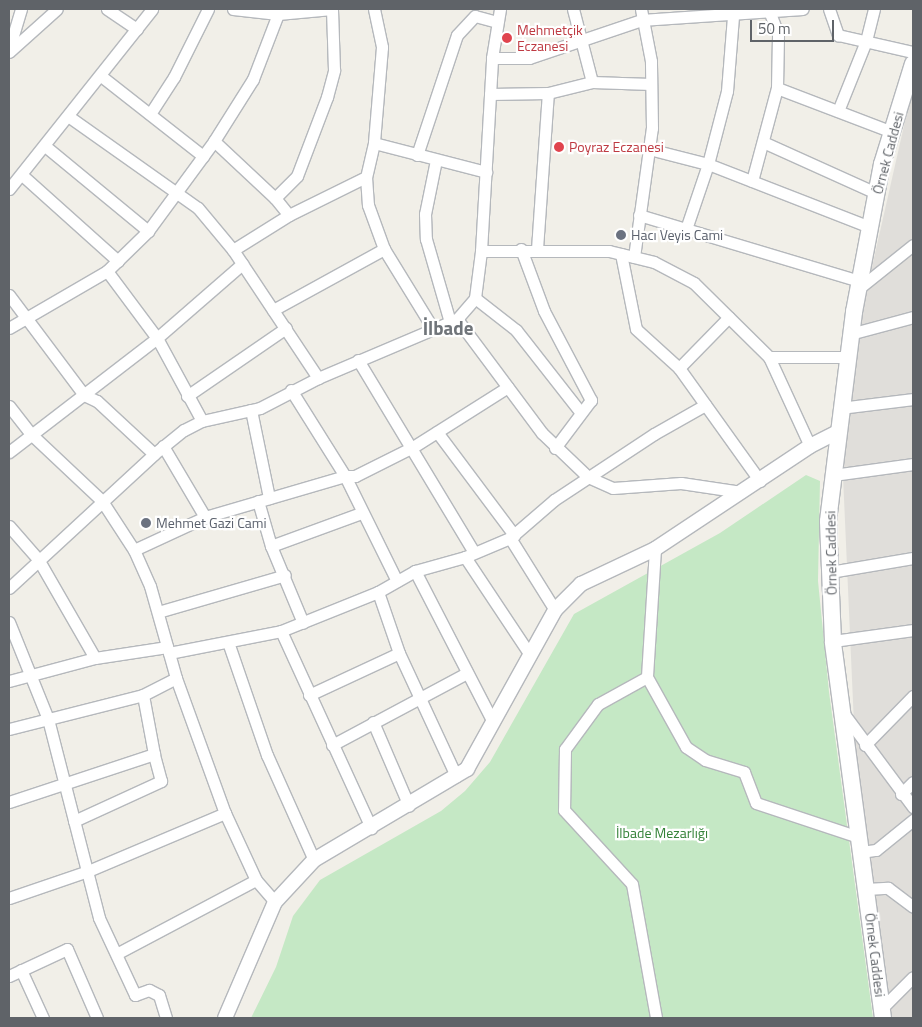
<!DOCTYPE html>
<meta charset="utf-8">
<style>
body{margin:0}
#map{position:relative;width:922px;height:1027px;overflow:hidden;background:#f1efe8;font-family:"Titillium Web",sans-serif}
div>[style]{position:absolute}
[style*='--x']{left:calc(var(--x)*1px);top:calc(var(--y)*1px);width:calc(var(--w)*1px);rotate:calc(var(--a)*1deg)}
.industrial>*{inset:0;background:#e0deda}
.green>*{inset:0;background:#c5e8c5}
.roads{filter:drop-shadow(1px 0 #b5b8bc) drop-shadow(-1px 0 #b5b8bc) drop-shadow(0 1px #b5b8bc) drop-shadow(0 -1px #b5b8bc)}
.minor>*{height:11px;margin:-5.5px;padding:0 5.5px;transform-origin:5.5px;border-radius:5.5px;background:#fff}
.tertiary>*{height:14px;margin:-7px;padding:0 7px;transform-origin:7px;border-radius:7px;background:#fff}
.secondary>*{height:16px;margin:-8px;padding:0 8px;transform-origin:8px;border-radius:8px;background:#fff}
.dots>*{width:14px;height:14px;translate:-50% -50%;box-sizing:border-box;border:2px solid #fff;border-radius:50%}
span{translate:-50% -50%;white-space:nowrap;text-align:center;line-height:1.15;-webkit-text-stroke:4.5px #fff;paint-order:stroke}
.health-label{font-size:14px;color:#be3a42}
.left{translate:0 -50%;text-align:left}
.street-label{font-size:14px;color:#5f6368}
.worship-label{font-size:14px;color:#5b616d}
.park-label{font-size:14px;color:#348238}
.district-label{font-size:19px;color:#70757a;font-weight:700}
.frame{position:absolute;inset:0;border:10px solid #5f6368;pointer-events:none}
.scale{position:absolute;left:750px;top:20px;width:84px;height:22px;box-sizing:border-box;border:2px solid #5f6368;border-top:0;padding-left:6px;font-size:15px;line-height:18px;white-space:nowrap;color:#5f6368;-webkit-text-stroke:4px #fff;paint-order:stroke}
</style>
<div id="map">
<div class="industrial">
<i style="clip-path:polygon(913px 86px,913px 1018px,889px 1018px,859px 837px,840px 408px)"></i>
</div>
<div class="green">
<i style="clip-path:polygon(806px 475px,820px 481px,818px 581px,829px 692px,873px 1018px,251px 1018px,276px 967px,293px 916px,320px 880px,441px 811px,465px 791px,490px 762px,574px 614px,720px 533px)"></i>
</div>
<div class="roads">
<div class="minor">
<i style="--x:107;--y:9;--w:36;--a:34"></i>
<i style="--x:233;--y:9;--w:45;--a:6.3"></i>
<i style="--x:278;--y:14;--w:54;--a:-5.3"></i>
<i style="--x:374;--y:9;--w:39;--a:78"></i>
<i style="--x:382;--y:47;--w:96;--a:94.8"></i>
<i style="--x:374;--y:143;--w:35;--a:103"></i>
<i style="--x:366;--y:177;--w:28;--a:86"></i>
<i style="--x:368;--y:205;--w:47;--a:70"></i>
<i style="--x:384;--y:249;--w:92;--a:58.4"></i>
<i style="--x:573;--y:9;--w:75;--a:75.4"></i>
<i style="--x:829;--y:9;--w:28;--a:71"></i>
<i style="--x:838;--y:35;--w:77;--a:12.8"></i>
<i style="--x:9;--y:49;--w:42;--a:-73.3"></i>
<i style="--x:9;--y:52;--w:64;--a:-41.9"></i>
<i style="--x:492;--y:58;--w:37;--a:0"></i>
<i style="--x:529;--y:58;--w:118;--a:-18.7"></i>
<i style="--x:641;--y:20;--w:162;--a:-3.9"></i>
<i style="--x:101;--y:76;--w:130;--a:38.1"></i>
<i style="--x:777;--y:88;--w:123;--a:20.9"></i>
<i style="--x:490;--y:94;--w:58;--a:-1"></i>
<i style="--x:548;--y:93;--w:45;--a:-14"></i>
<i style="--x:592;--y:82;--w:59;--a:1.9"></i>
<i style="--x:838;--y:111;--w:75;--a:-68.2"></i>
<i style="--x:866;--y:41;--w:33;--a:-76"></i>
<i style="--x:150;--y:114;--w:44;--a:-57"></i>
<i style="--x:174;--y:77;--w:76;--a:-63.4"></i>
<i style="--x:68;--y:116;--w:159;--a:35.3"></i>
<i style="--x:198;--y:208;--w:55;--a:50.2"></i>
<i style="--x:233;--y:250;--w:154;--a:56.4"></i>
<i style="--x:214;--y:141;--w:83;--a:43.1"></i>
<i style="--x:275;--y:198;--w:22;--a:51"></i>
<i style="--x:763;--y:142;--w:124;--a:24.3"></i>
<i style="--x:374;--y:143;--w:116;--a:14.5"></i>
<i style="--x:45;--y:146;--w:134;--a:39.5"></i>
<i style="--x:649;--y:149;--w:61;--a:14.3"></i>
<i style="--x:708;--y:164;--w:174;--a:21.3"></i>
<i style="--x:417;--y:155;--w:126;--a:-71.6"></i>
<i style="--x:457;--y:35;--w:26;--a:-47"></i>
<i style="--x:475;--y:16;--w:23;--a:15"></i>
<i style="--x:436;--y:160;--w:55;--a:101.5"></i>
<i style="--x:425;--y:214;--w:25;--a:88"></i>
<i style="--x:426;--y:239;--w:86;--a:73.9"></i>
<i style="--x:22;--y:175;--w:129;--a:41.9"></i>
<i style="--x:752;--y:181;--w:96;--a:-75"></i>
<i style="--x:777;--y:88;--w:54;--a:-88.9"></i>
<i style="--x:778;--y:34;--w:22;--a:-111"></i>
<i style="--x:9;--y:189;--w:230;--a:-51.5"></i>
<i style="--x:275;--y:198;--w:31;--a:-45"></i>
<i style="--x:297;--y:176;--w:85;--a:-69.2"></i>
<i style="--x:327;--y:97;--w:28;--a:-75"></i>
<i style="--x:334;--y:70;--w:61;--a:-91.9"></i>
<i style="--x:639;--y:215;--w:230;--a:16.7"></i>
<i style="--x:686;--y:229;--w:69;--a:-71.3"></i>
<i style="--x:708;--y:164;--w:75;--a:-75.4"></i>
<i style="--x:727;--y:91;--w:75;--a:-85.4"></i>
<i style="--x:521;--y:249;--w:66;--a:69.6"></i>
<i style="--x:544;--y:311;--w:101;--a:62.2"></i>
<i style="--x:591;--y:400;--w:60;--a:126.9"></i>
<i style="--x:537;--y:249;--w:156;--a:-86"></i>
<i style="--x:233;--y:250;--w:66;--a:-32"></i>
<i style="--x:289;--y:215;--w:86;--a:-26.3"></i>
<i style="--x:481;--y:251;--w:128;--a:0"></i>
<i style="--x:609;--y:251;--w:46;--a:13.7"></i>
<i style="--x:654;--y:262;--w:45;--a:27.7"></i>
<i style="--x:694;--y:283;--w:105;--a:44.6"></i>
<i style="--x:769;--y:357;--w:98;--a:65.3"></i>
<i style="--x:621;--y:254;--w:76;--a:78.7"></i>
<i style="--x:636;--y:329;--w:58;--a:42.2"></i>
<i style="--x:679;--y:368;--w:139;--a:54.4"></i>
<i style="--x:634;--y:257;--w:130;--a:-82.1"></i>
<i style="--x:652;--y:128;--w:67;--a:-90.9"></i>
<i style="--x:651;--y:61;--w:53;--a:-100.9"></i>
<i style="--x:107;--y:271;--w:84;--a:53.3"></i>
<i style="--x:157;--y:338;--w:94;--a:61.5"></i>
<i style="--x:858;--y:289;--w:70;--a:-38.7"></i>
<i style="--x:9;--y:295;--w:125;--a:53.1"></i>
<i style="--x:84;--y:395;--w:14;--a:25"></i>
<i style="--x:97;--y:401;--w:78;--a:42.9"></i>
<i style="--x:475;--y:298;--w:52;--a:38"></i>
<i style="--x:516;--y:330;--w:105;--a:51.9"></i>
<i style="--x:273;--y:310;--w:127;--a:-28.8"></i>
<i style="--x:457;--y:319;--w:142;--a:53.3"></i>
<i style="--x:542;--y:433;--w:64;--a:43.7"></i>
<i style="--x:588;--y:477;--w:27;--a:24"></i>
<i style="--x:613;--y:488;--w:68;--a:-4.2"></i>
<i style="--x:681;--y:483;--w:61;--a:8.5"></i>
<i style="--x:9;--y:328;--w:113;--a:-30.2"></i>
<i style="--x:107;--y:271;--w:57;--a:-44.3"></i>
<i style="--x:148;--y:231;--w:112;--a:-53.7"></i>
<i style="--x:214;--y:141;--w:73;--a:-57.8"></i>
<i style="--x:253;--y:79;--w:70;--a:-69"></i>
<i style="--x:850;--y:334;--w:65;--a:-15.1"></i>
<i style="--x:769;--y:357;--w:78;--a:0"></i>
<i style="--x:358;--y:360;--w:224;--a:58.9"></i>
<i style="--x:679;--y:368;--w:71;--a:-45.6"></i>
<i style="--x:291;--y:390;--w:102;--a:57.9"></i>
<i style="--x:345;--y:476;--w:117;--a:63.7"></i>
<i style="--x:187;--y:396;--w:120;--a:-34.5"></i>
<i style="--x:9;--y:406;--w:37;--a:52"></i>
<i style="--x:32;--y:435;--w:96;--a:43.3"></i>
<i style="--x:102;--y:501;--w:59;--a:56.9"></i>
<i style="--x:134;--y:550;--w:39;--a:66"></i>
<i style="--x:150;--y:586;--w:96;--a:74.2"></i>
<i style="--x:176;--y:678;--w:144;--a:70.1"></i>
<i style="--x:225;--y:813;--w:74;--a:65.2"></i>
<i style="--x:256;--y:880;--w:29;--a:49"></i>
<i style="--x:840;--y:408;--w:74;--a:-7"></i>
<i style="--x:251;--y:410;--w:90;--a:78.4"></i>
<i style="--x:437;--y:432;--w:129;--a:53.2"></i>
<i style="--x:163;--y:446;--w:82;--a:59.4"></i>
<i style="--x:9;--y:452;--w:187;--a:-37.6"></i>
<i style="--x:157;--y:338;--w:113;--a:-41"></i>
<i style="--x:833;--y:475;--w:81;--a:-7.8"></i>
<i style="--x:258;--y:501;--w:47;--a:73.9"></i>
<i style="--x:271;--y:546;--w:83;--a:67.4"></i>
<i style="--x:9;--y:526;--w:44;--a:48.7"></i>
<i style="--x:38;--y:559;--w:114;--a:60.1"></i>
<i style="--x:510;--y:538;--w:85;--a:58"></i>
<i style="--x:271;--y:546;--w:96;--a:-20.1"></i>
<i style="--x:655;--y:549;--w:128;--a:93.6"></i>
<i style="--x:647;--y:677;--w:56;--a:151.1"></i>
<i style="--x:598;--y:704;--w:56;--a:126.3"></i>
<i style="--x:565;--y:749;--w:61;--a:90.9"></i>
<i style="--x:564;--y:810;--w:100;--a:47.4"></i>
<i style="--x:632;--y:884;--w:136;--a:79.8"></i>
<i style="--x:134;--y:550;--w:78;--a:-24.9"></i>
<i style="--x:205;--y:517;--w:146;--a:-16.3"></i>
<i style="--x:345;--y:476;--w:10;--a:0"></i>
<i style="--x:355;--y:476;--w:65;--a:-26.6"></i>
<i style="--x:413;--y:447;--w:112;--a:-32.3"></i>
<i style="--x:465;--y:557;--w:118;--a:56.4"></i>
<i style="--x:415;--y:571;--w:170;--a:62.7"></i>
<i style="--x:830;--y:572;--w:84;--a:-9.6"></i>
<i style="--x:9;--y:588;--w:197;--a:-42.7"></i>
<i style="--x:154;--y:454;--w:38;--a:-39"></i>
<i style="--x:184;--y:430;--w:20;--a:-27"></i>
<i style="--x:202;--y:421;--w:59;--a:-12.6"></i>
<i style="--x:260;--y:408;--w:65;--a:-27.3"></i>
<i style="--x:318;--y:378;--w:151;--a:-23"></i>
<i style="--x:457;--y:319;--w:28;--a:-49"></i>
<i style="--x:475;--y:298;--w:47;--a:-82.7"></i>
<i style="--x:481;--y:251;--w:193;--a:-86.7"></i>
<i style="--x:492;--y:58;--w:50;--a:-80.7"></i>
<i style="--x:378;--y:592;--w:65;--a:71"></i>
<i style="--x:399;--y:653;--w:136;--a:65.1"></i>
<i style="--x:158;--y:612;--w:132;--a:-16.2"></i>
<i style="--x:9;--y:622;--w:105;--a:68.1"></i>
<i style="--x:48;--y:719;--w:205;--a:75.6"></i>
<i style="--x:99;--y:918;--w:85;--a:64.9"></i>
<i style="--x:135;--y:995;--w:15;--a:-20"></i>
<i style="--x:149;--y:990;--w:11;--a:27"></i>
<i style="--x:159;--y:995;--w:24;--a:73"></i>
<i style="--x:281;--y:631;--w:217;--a:65.4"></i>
<i style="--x:833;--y:641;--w:81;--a:-7.8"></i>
<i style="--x:228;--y:642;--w:120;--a:71"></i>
<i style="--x:267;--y:755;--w:115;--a:65.9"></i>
<i style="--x:169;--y:653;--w:114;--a:-11.1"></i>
<i style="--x:281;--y:631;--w:105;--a:-21.9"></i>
<i style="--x:378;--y:592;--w:43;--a:-29.6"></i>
<i style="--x:415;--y:571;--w:52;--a:-15.6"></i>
<i style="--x:465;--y:557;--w:49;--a:-22.9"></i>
<i style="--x:510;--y:538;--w:58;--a:-40.8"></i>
<i style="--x:554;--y:500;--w:120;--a:-33.4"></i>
<i style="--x:654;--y:434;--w:59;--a:-29.6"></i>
<i style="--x:647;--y:677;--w:80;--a:60.9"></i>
<i style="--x:686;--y:747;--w:23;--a:34"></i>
<i style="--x:705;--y:760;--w:41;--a:17.1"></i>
<i style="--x:744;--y:772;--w:33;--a:69"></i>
<i style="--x:756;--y:803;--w:108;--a:18.3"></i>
<i style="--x:9;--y:681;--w:89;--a:-15"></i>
<i style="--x:95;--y:658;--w:73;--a:-8.7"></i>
<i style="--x:309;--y:695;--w:99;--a:-25"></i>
<i style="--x:844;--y:714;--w:116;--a:53.4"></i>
<i style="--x:373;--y:722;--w:91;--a:66.8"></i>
<i style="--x:9;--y:729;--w:138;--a:-14.2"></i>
<i style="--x:143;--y:695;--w:37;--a:-27"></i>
<i style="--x:332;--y:745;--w:151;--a:-28.1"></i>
<i style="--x:865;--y:745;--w:69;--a:-45.6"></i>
<i style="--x:901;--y:794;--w:17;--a:-45"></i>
<i style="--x:9;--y:802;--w:153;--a:-18.3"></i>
<i style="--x:154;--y:754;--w:60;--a:-100.6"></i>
<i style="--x:74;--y:821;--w:96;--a:-24.7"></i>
<i style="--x:161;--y:781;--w:28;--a:-105"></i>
<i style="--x:861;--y:852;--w:15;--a:-8"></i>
<i style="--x:876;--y:850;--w:48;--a:-39"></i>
<i style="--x:866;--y:889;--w:22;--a:-3"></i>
<i style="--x:888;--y:888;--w:31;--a:37"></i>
<i style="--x:9;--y:898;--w:83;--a:-18.9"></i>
<i style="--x:88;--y:871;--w:149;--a:-22.9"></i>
<i style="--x:118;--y:953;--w:156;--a:-27.9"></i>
<i style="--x:21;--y:970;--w:53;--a:65.4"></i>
<i style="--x:9;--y:976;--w:64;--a:-25"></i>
<i style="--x:67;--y:949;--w:75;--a:66.5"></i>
<i style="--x:881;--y:1009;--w:45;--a:-45"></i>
</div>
<div class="tertiary">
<i style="--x:225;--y:1018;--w:126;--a:-66.7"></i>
<i style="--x:275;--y:902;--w:57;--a:-47.1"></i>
<i style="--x:314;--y:860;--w:178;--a:-30.7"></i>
<i style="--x:467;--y:769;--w:182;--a:-61"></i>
<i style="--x:555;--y:610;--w:37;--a:-45"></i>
<i style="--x:581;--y:584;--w:82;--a:-25.3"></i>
<i style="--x:655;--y:549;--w:186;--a:-33.6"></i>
<i style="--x:810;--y:446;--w:30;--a:-27"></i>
</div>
<div class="secondary">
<i style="--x:883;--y:1018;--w:380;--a:-97.6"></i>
<i style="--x:833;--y:641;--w:120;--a:-92.4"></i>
<i style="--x:828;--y:521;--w:211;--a:-82.9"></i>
<i style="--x:854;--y:312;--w:151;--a:-79.3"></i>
<i style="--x:882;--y:164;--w:105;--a:-72.8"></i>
</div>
</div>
<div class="dots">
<i style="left:507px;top:38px;background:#e0444e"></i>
<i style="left:559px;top:147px;background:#e0444e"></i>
<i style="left:621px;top:235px;background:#6b7280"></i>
<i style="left:146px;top:523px;background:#6b7280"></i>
</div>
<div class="health-label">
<span class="left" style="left:517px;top:38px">Mehmetçik<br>Eczanesi</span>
<span class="left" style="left:569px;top:147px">Poyraz Eczanesi</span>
</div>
<div class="street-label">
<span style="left:888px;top:153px;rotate:-75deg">Örnek Caddesi</span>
<span style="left:831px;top:553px;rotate:-91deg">Örnek Caddesi</span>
<span style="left:875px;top:955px;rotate:83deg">Örnek Caddesi</span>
</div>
<div class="worship-label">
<span class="left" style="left:631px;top:235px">Hacı Veyis Cami</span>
<span class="left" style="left:156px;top:523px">Mehmet Gazi Cami</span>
</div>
<div class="park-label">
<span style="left:662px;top:833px">İlbade Mezarlığı</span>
</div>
<div class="district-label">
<span style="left:448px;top:328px">İlbade</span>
</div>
<div class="frame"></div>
<div class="scale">50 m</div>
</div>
